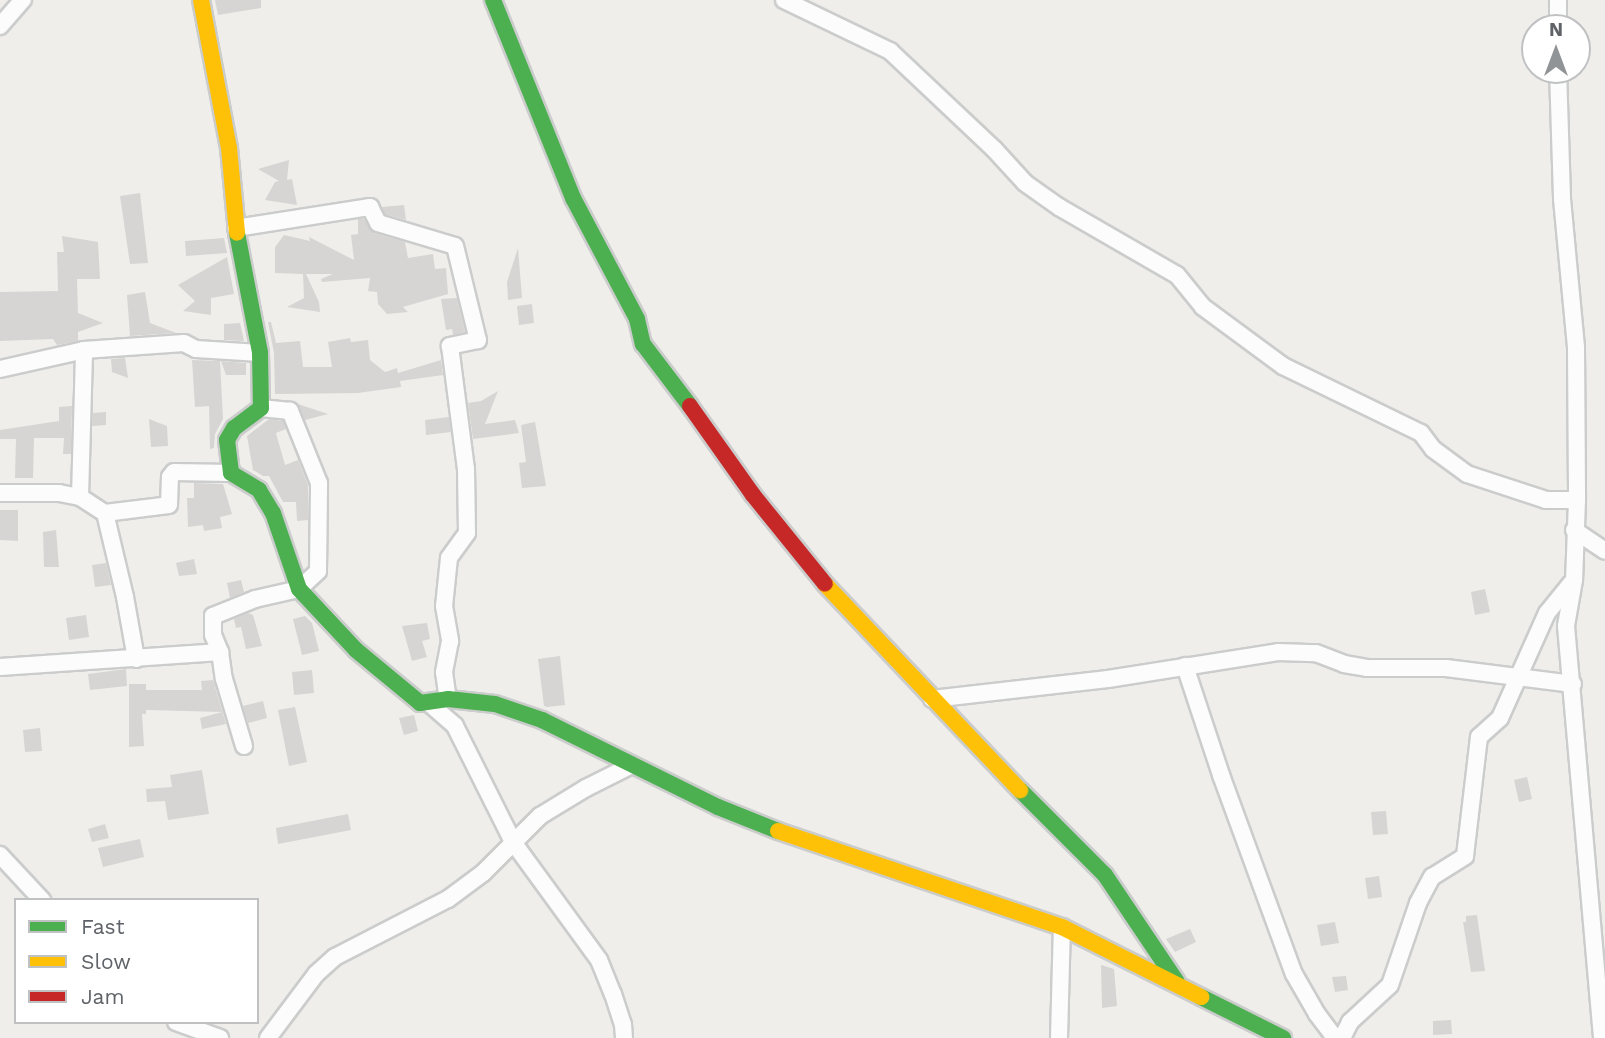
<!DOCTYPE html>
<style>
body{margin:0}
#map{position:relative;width:1605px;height:1038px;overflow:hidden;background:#efeeea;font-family:"Work Sans",sans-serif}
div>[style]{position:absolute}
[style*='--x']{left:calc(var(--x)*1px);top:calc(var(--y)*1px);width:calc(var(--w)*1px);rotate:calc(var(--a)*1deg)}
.building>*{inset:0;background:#d6d5d3}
.roads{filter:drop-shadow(2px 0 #cbcccc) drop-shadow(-2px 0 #cbcccc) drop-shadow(0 2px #cbcccc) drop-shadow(0 -2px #cbcccc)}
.street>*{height:16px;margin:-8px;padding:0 8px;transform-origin:8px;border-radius:8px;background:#fdfcfc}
.fast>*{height:16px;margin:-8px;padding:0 8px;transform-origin:8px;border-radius:8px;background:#4caf50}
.slow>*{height:16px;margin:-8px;padding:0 8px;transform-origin:8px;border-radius:8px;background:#ffc107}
.jam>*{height:16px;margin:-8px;padding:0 8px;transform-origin:8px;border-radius:8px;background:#c62828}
span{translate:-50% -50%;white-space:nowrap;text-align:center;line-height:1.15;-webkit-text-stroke:6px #fff;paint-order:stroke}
.legend{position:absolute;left:14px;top:898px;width:245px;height:126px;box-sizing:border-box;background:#fff;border:2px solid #bfc1c3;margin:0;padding:9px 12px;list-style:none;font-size:21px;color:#5f6368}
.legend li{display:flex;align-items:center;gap:14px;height:35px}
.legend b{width:35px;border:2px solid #bfc1c3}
.north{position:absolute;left:1521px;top:14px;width:70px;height:70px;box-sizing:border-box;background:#fff;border:2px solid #bfc1c3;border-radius:50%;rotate:0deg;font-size:19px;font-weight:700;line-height:28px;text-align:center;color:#5f6368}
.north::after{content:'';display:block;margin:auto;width:24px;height:32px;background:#919496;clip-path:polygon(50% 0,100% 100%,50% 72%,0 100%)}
</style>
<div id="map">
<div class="building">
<i style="clip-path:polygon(215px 0,261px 0,261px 8px,218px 15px)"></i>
<i style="clip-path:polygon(289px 160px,287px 180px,292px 179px,297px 205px,265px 200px,275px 182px,279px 181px,258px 169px)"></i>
<i style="clip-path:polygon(140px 193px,148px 263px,130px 264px,120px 196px)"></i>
<i style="clip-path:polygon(404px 205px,406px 220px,385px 214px,382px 207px)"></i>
<i style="clip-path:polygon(358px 219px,364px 219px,374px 233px,405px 242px,408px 258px,433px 254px,435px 269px,446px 268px,448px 294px,403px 307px,408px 312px,387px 314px,378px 304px,377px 292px,368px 291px,370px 278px,322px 282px,321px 279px,333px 274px,306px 274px,319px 302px,320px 312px,287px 307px,304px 298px,303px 274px,275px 273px,275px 247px,284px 235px,310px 241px,309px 237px,354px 260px,351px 235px,358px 234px)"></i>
<i style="clip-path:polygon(62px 236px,98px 242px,100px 279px,77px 279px,78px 313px,103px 323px,78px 332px,78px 341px,57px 345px,53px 339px,0 341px,0 292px,58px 291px,57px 252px,64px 252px)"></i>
<i style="clip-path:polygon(224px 238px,227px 253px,186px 256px,185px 241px)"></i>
<i style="clip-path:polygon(518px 248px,522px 298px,508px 300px,507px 282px)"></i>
<i style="clip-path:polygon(227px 257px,234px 294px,211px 298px,211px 315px,183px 311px,195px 301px,178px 285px)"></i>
<i style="clip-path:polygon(145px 292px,150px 323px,176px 333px,130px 336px,127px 295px)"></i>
<i style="clip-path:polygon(457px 298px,465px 332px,453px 335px,452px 329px,446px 330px,441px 299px)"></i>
<i style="clip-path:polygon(532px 304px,534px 323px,519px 325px,517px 306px)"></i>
<i style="clip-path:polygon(268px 322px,271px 322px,276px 343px,300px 341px,303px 367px,332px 367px,328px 342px,350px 338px,351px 342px,368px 340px,370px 360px,385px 372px,397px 368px,398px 373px,441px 360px,443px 375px,400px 381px,401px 387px,358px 393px,275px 394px,274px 353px)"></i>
<i style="clip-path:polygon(240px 323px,244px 341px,224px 340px,224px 324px)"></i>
<i style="clip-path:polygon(125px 358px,128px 378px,112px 372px,111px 359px)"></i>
<i style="clip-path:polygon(192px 360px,220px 361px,223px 419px,215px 434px,214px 448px,210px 449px,209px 406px,195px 407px)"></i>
<i style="clip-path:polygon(221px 361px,246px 363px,246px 375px,226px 375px)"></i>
<i style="clip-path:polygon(498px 391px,485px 424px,515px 420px,519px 433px,473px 439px,468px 403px,481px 401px)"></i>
<i style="clip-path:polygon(298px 404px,328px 414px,305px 420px)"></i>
<i style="clip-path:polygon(72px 406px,71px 454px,63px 454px,64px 438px,34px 438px,33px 478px,15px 478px,16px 439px,0 439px,0 430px,59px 421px,59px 407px)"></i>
<i style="clip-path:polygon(106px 412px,106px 425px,92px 426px,93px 413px)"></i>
<i style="clip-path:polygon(449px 417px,451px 432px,426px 435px,425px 420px)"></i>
<i style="clip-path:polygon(149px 419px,167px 426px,168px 446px,151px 447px)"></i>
<i style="clip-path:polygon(269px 419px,283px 421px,286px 429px,276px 433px,285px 465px,298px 460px,308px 485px,308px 520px,297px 521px,296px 502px,283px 502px,269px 476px,263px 476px,253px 470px,247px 436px)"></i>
<i style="clip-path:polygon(535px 422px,546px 486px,522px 488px,519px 463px,526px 462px,521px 425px)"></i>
<i style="clip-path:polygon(194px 483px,223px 484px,232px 514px,220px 517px,222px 528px,204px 531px,203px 525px,188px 527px,187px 498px,194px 498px)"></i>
<i style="clip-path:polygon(0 510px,18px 510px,18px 541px,0 540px)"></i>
<i style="clip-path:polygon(56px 530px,59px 567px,44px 567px,43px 532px)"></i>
<i style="clip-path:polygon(194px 559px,197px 574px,179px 576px,176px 563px)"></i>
<i style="clip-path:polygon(106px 563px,111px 585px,95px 587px,92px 565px)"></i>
<i style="clip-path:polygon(241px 580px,244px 592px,230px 598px,227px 583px)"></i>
<i style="clip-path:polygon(1485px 589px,1490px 612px,1475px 615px,1471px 592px)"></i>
<i style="clip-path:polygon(248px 613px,253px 615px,262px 646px,246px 649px,241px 627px,236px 628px,234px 619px)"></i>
<i style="clip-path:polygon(86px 615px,89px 637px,69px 640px,66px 618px)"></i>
<i style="clip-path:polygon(305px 616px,312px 623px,319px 651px,302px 655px,293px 619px)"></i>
<i style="clip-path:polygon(427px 623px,430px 639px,422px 641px,427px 657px,412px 661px,402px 626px)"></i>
<i style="clip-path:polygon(560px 656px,565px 705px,547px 707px,544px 706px,538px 659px)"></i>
<i style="clip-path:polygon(126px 669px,127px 686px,90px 690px,88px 674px)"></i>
<i style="clip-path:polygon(312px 670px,314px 693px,294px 695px,292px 672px)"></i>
<i style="clip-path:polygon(213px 680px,226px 724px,202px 729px,200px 718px,222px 712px,146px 710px,146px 714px,142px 714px,144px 746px,129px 747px,129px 684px,146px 684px,146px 690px,202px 690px,201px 681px)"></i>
<i style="clip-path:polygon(263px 701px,267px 718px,248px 723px,243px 706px)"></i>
<i style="clip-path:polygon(295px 707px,307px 762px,289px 766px,278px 710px)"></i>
<i style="clip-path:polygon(414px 715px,418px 731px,404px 735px,399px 718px)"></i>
<i style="clip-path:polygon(40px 728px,42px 751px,25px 752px,23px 730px)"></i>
<i style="clip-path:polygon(202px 770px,209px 814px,168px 820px,165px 801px,147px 802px,146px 789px,172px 787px,170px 775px)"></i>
<i style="clip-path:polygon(1527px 777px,1532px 799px,1519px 802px,1514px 780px)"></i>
<i style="clip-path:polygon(1386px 811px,1388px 834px,1373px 835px,1371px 812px)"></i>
<i style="clip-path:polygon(348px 814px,351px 830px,278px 844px,276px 828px)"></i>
<i style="clip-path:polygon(105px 824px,109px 838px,92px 842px,88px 829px)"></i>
<i style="clip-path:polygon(140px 839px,144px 857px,103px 867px,98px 848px)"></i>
<i style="clip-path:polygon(1379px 876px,1382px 897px,1368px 899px,1365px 878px)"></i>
<i style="clip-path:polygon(1477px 915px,1485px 971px,1471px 972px,1463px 922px,1466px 922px,1466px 916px)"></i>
<i style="clip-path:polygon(1335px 922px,1339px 943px,1321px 946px,1317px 925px)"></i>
<i style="clip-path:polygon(1190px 929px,1196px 942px,1175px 952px,1166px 939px)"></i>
<i style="clip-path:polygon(1101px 965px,1114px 969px,1117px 1006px,1102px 1008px)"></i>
<i style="clip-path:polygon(1346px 976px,1348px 990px,1335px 992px,1332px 977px)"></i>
<i style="clip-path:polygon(1451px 1020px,1452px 1034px,1433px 1035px,1433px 1021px)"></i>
</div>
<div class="roads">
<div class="street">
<i style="--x:784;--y:0;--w:118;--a:25.7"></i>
<i style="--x:890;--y:51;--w:143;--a:43.3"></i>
<i style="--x:994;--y:149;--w:46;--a:47.6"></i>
<i style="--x:1025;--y:183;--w:42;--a:35.2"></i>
<i style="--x:1059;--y:207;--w:136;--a:30"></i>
<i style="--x:1177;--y:275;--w:41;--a:50.9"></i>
<i style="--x:1203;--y:307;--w:99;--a:36.4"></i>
<i style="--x:1283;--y:366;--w:153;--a:25.9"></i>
<i style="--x:1421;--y:433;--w:20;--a:53"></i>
<i style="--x:1433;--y:449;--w:42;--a:36.3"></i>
<i style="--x:1467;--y:474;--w:83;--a:18.2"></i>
<i style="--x:1546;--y:500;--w:31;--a:0"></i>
<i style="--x:1558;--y:0;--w:28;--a:90"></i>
<i style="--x:0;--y:26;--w:35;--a:-49"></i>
<i style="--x:1558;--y:70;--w:129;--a:88.2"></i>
<i style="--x:1562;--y:199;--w:150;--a:84.6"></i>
<i style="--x:1576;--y:348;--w:152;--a:89.6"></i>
<i style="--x:1577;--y:500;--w:80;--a:92.1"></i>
<i style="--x:1574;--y:580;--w:47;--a:99.9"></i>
<i style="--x:1566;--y:626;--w:414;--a:85"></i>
<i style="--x:236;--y:228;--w:136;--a:-8.9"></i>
<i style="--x:370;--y:207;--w:18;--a:63"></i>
<i style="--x:378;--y:223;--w:80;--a:16.6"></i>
<i style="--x:455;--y:246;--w:97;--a:76.3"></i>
<i style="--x:478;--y:340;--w:29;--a:168"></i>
<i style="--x:450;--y:346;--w:124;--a:82.6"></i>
<i style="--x:466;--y:469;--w:64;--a:89.1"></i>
<i style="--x:467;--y:533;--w:31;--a:126"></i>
<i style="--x:449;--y:558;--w:48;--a:95.9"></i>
<i style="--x:444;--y:606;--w:36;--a:80"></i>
<i style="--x:450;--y:641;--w:32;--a:101"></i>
<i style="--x:444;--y:672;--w:27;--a:82"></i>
<i style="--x:0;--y:369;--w:86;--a:-12.7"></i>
<i style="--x:84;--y:350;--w:100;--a:-4"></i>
<i style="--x:184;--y:343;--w:13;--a:27"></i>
<i style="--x:196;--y:349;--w:64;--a:3.6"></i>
<i style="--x:0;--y:493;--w:59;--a:0"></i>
<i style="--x:59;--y:493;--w:21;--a:11"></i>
<i style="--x:80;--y:497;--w:30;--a:33"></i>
<i style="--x:105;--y:513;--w:64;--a:-7.1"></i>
<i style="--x:169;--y:505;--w:28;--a:-88"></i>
<i style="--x:170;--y:477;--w:6;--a:-51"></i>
<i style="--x:174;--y:472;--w:57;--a:1"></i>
<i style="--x:80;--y:497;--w:147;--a:-88.4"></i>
<i style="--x:105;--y:513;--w:86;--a:76.6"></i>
<i style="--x:125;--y:597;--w:63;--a:79.9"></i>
<i style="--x:1574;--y:530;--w:37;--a:34"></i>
<i style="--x:220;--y:652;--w:27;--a:82"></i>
<i style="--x:224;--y:679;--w:70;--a:73.4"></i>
<i style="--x:1185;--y:666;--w:115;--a:71.7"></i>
<i style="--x:1221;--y:775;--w:212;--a:69.9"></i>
<i style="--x:1294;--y:974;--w:46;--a:60.1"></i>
<i style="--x:1317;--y:1014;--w:30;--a:53"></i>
<i style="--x:0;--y:667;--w:221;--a:-3.9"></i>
<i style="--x:220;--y:652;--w:18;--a:-112"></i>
<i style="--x:213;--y:635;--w:19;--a:-90"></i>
<i style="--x:213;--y:616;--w:45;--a:-22"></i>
<i style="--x:255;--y:599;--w:45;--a:-12.8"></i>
<i style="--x:299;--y:589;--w:26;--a:-43"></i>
<i style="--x:318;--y:571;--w:88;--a:-89.3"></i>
<i style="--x:319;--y:483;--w:78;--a:-111.9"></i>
<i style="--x:290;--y:411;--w:29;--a:-174"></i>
<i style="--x:932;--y:699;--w:177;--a:-6.5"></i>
<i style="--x:1108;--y:679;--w:172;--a:-9"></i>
<i style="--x:1278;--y:652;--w:38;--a:2"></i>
<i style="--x:1316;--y:653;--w:30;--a:21"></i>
<i style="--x:1344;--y:664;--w:23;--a:10"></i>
<i style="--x:1367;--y:668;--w:79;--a:0"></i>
<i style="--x:1446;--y:668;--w:128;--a:7.2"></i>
<i style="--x:430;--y:704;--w:33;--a:41"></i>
<i style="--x:455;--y:726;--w:130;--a:63.4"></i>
<i style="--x:513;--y:842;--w:146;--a:53.9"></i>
<i style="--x:599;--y:960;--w:37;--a:68"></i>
<i style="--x:613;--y:994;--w:32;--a:72"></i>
<i style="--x:623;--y:1024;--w:14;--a:86"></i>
<i style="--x:0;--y:855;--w:62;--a:47"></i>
<i style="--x:176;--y:1022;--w:47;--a:20"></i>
<i style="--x:268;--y:1038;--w:80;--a:-53.1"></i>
<i style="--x:316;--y:974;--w:25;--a:-42"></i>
<i style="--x:335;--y:957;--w:127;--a:-27.2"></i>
<i style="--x:448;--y:899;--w:44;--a:-36.6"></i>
<i style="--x:483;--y:873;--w:81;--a:-45"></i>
<i style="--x:540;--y:816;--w:54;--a:-31.3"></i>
<i style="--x:586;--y:788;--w:51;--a:-26.6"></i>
<i style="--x:1059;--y:1038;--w:111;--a:-88.5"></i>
<i style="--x:1342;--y:1038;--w:18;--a:-63"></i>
<i style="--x:1350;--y:1022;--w:54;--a:-42.8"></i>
<i style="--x:1390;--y:985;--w:87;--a:-71.1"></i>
<i style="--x:1418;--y:903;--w:30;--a:-62"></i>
<i style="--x:1432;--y:877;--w:39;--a:-32"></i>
<i style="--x:1465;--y:856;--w:120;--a:-83.3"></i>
<i style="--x:1479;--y:737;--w:28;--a:-42"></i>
<i style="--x:1500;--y:718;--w:115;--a:-65.9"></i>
<i style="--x:1547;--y:613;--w:38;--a:-51"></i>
</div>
<div class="fast">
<i style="--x:493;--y:0;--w:214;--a:68"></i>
<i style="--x:573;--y:198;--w:137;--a:62.1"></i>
<i style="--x:637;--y:319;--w:26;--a:77"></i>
<i style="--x:643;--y:344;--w:78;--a:52.8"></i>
<i style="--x:237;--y:233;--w:122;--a:79.1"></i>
<i style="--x:260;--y:353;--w:55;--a:89"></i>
<i style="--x:261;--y:408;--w:34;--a:143"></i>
<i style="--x:234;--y:428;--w:14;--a:120"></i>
<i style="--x:227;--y:440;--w:33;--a:83"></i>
<i style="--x:231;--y:473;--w:33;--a:31"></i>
<i style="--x:259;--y:490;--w:27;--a:59"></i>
<i style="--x:273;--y:513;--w:80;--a:71.1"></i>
<i style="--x:299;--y:589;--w:83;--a:46.9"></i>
<i style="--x:356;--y:650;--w:83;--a:39.6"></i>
<i style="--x:420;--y:703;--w:28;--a:-8"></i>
<i style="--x:448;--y:699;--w:47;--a:6.1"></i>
<i style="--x:495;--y:704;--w:50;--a:18.8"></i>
<i style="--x:542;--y:720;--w:196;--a:26.3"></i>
<i style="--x:718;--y:807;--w:65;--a:21.8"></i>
<i style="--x:1020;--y:790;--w:120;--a:45"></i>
<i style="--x:1105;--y:875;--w:129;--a:56.1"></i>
<i style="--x:1201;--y:997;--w:92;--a:26.6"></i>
</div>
<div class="slow">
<i style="--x:201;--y:0;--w:151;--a:79.3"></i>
<i style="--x:229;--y:148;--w:85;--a:84.6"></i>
<i style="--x:825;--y:584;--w:284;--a:46.6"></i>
<i style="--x:778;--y:831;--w:300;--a:18.7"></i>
<i style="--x:1062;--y:927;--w:156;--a:26.7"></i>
</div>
<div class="jam">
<i style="--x:690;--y:406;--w:109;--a:54.7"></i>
<i style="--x:753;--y:495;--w:114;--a:51"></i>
</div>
</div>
<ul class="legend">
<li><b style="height:9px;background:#4caf50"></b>Fast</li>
<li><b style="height:9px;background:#ffc107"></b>Slow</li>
<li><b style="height:9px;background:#c62828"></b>Jam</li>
</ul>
<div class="north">N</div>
</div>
